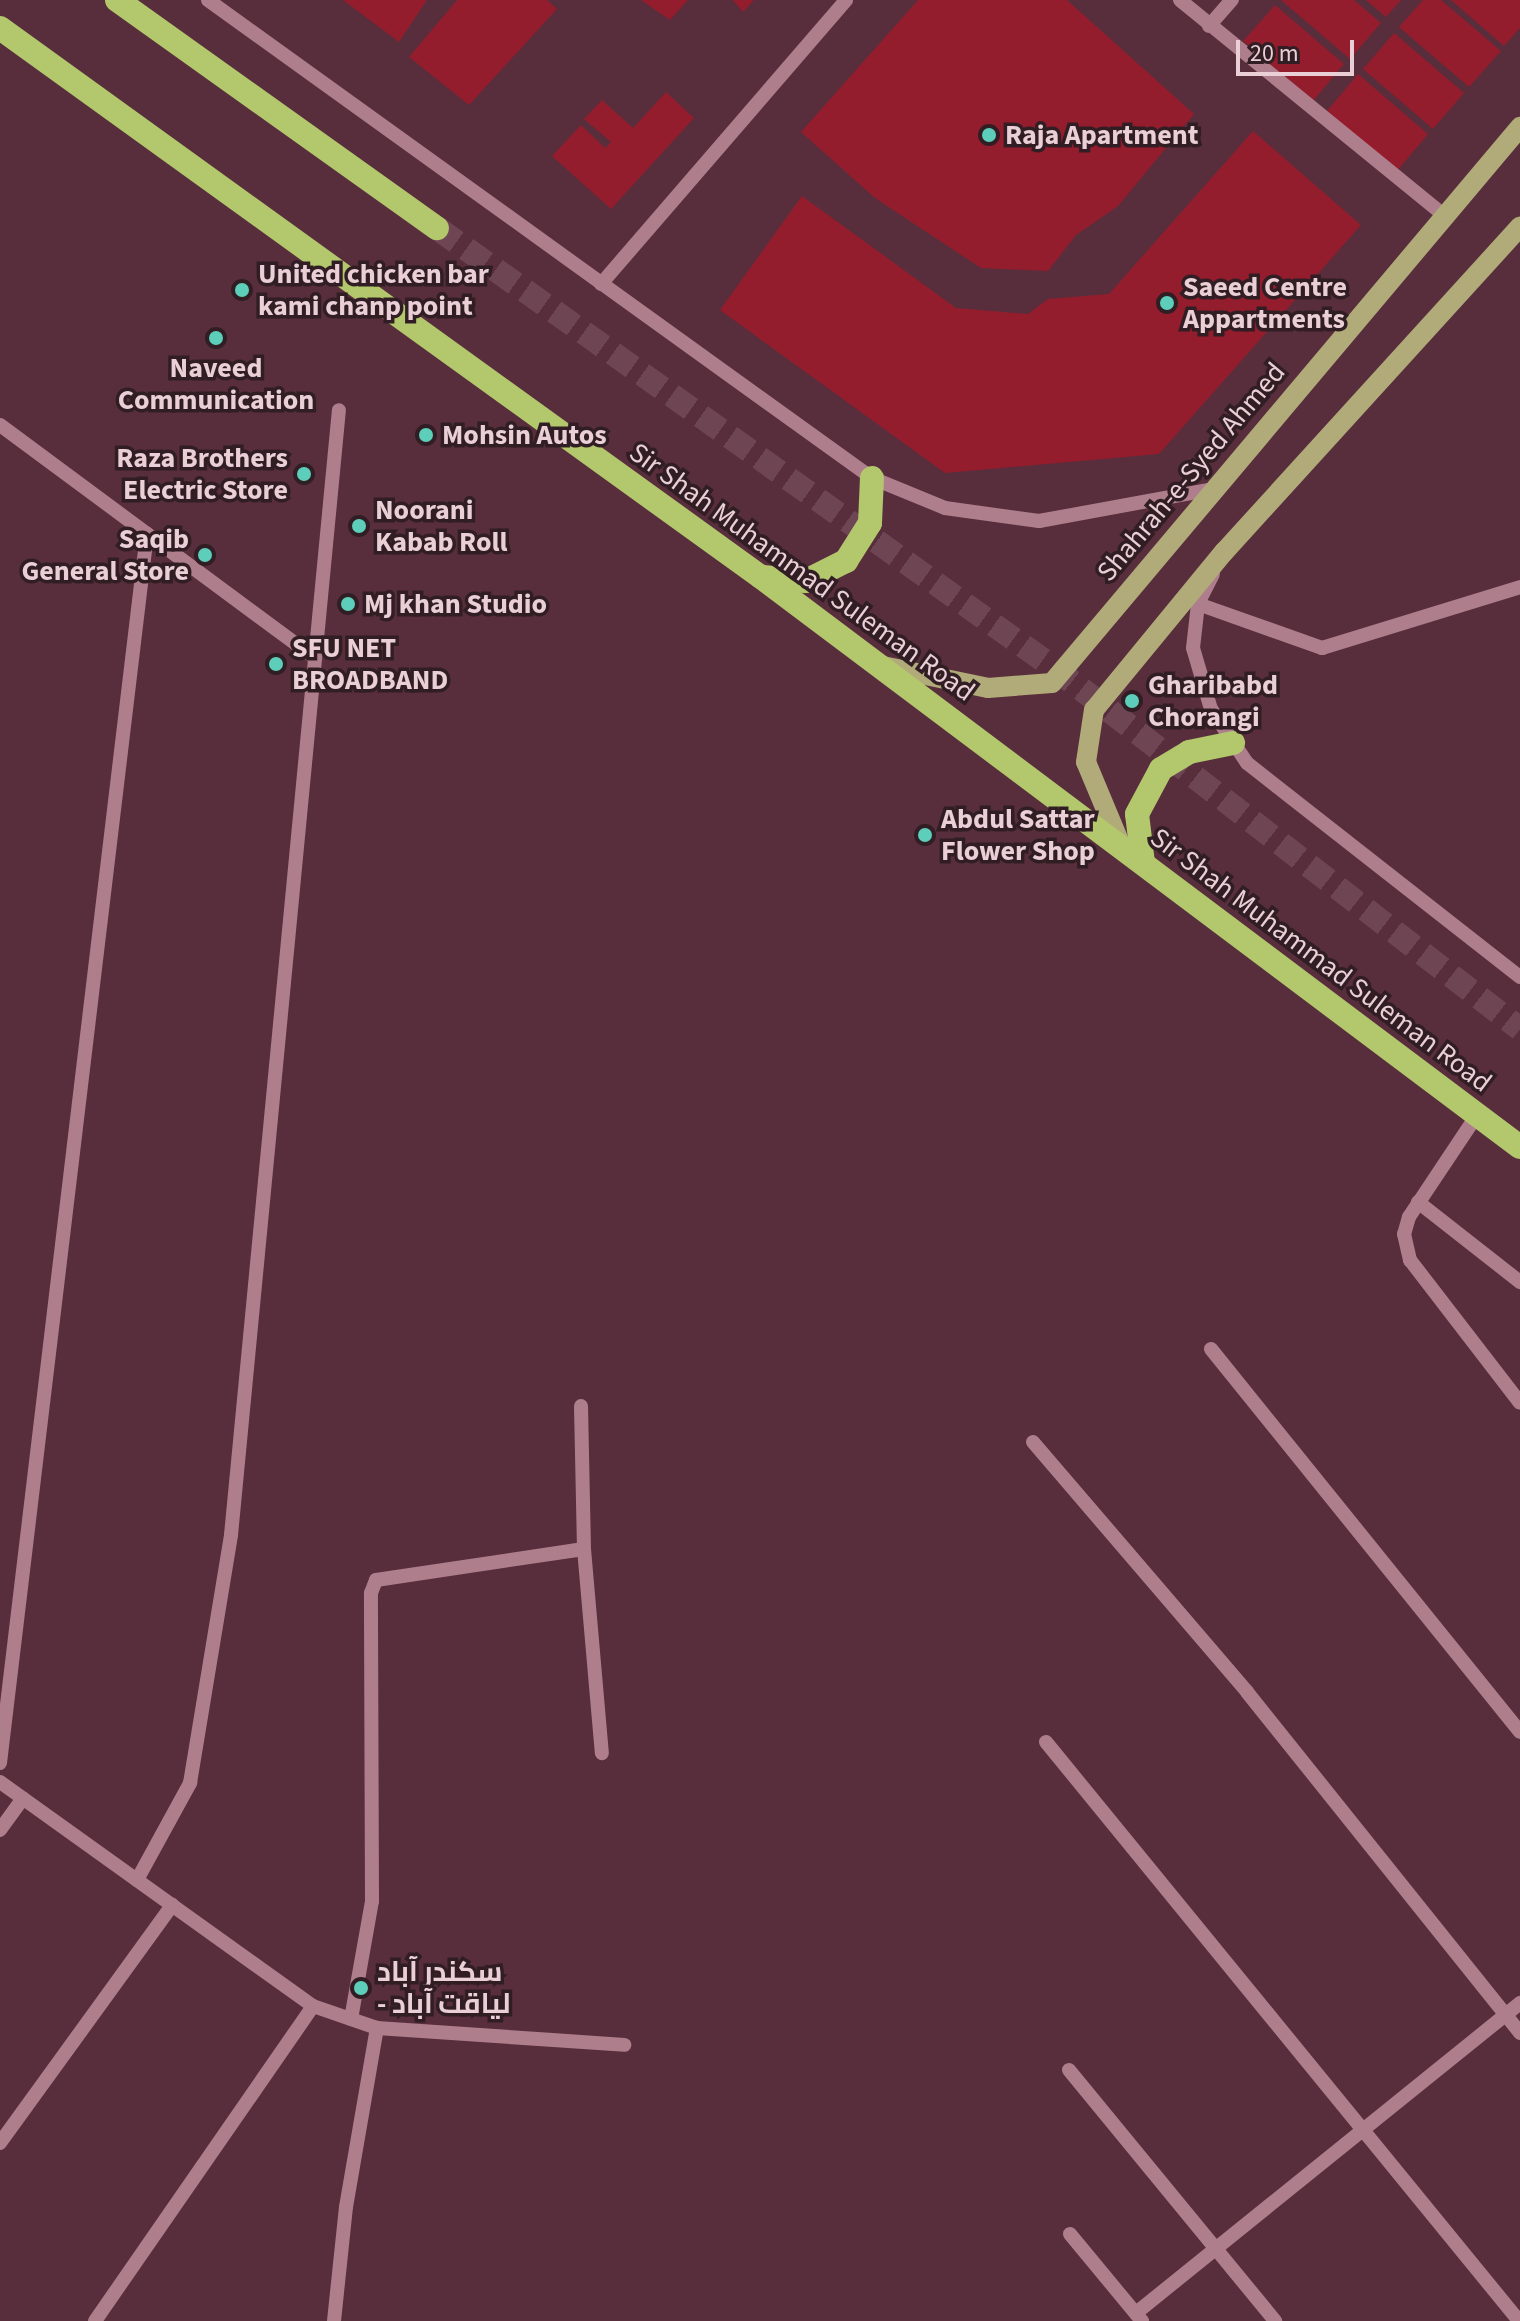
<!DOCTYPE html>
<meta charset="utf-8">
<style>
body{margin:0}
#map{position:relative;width:1520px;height:2321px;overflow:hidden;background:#582e3c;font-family:"Source Sans 3",Cairo,sans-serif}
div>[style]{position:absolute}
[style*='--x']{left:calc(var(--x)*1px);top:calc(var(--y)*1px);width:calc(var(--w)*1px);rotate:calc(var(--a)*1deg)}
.building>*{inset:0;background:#931d2d}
.highway-tunnel>*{height:24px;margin-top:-12px;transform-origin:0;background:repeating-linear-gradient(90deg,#6e4653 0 24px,transparent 0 36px)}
.minor>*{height:14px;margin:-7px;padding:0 7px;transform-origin:7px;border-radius:7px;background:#af7e8d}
.major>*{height:20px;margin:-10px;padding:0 10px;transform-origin:10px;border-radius:10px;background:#b1aa79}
.highway>*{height:24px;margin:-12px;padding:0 12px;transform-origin:12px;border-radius:12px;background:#b3c86c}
.dots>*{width:22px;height:22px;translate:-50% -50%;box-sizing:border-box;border:4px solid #311e24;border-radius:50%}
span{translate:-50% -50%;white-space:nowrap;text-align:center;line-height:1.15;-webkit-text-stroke:7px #311e24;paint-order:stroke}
.poi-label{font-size:28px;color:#eacfd6;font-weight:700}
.left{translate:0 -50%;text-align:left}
.right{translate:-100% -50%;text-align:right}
.street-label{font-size:28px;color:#eacfd6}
.scale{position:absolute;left:1236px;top:40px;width:118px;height:36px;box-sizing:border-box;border:4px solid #eacfd6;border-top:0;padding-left:10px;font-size:24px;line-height:28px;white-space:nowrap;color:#eacfd6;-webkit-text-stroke:6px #311e24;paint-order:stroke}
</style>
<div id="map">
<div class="building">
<i style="clip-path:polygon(343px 0,427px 0,399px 42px)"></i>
<i style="clip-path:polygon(457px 0,547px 0,557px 9px,469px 105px,409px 57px)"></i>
<i style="clip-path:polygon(641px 0,688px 0,670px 20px)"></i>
<i style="clip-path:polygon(733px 0,754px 0,743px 12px)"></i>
<i style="clip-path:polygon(918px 0,1067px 0,1194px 114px,1118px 206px,1076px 235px,1048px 271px,981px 268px,875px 198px,801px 132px)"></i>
<i style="clip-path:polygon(1281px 0,1354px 0,1381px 23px,1350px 59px)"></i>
<i style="clip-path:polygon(1366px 0,1401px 0,1386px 17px)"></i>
<i style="clip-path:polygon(1423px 0,1441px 0,1501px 51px,1469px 87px,1399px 27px)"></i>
<i style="clip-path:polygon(1451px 0,1520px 0,1520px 28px,1504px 46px)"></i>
<i style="clip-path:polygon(1275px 5px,1344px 64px,1313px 101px,1243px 41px)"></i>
<i style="clip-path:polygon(1394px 33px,1464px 93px,1433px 129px,1363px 69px)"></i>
<i style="clip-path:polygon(1358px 74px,1428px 134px,1397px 171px,1327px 111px)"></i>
<i style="clip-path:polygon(666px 92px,694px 118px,611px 209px,552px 156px,581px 125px,605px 148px,611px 142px,584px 119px,602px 100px,633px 128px)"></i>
<i style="clip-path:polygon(1253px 131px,1361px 225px,1159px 454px,945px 473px,720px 310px,802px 196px,956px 308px,1028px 314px,1048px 299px,1109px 294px)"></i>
</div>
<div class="highway-tunnel">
<i style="--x:437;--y:228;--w:756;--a:35.48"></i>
<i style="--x:1053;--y:667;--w:591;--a:37.78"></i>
</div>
<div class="minor">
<i style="--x:208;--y:0;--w:818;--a:35.75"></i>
<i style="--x:872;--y:478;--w:79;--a:22.3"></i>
<i style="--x:945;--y:508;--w:95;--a:7.9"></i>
<i style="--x:1039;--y:521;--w:178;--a:-10.4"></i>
<i style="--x:1180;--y:0;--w:338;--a:39.2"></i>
<i style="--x:1209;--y:26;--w:35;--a:-49"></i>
<i style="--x:601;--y:284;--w:375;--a:-49.2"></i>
<i style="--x:0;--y:425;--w:390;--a:36.5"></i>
<i style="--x:1213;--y:574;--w:34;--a:117"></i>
<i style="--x:1198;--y:604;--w:44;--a:96.5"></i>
<i style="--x:1193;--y:648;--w:64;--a:73.6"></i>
<i style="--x:1211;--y:709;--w:65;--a:56.3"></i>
<i style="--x:1247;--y:763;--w:347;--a:38.1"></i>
<i style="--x:1198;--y:604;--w:132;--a:19.5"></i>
<i style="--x:1322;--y:648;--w:207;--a:-17.1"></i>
<i style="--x:1477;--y:1115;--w:123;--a:123.7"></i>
<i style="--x:1409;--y:1217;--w:18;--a:106"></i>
<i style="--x:1404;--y:1234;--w:27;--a:77"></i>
<i style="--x:1410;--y:1260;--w:180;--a:52.4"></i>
<i style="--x:1418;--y:1202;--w:130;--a:38.1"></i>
<i style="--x:1211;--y:1349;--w:492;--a:51.1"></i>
<i style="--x:581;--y:1406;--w:143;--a:88.8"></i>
<i style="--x:584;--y:1549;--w:205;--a:85"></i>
<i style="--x:1033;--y:1442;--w:329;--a:49.4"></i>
<i style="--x:1247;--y:1692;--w:437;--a:51.3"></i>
<i style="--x:1046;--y:1742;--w:748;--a:50.75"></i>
<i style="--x:0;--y:1763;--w:1238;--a:-83.18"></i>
<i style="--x:0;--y:1782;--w:385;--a:35.6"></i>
<i style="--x:313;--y:2006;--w:68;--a:19"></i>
<i style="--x:377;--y:2028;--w:248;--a:3.9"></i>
<i style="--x:0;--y:1830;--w:39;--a:-54"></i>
<i style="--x:137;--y:1880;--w:111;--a:-61.3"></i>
<i style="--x:190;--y:1783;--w:251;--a:-80.6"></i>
<i style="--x:231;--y:1535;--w:1130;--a:-84.52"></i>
<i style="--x:351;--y:2019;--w:120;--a:-79.9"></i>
<i style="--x:372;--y:1901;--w:308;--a:-90.2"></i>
<i style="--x:371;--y:1593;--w:14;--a:-69"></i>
<i style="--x:376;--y:1580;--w:210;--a:-8.5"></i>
<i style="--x:1069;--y:2070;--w:325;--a:50.6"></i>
<i style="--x:0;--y:2143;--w:294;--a:-54.1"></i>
<i style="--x:1070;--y:2234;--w:113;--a:50.4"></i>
<i style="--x:1136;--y:2313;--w:494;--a:-38.9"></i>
<i style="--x:95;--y:2321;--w:383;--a:-55.3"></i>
<i style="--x:334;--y:2321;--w:115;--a:-84"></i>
<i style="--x:346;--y:2207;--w:182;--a:-80.2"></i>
</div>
<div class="major">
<i style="--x:878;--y:665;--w:112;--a:11.8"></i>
<i style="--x:988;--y:688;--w:64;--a:-4.5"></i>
<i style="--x:1052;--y:683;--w:727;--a:-49.91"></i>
<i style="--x:1122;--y:848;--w:93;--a:-112.7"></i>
<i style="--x:1086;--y:762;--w:53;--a:-81.3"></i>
<i style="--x:1094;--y:710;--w:205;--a:-50.6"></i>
<i style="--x:1224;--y:552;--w:440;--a:-47.7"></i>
</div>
<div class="highway">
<i style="--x:117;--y:0;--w:393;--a:35.5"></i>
<i style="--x:0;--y:28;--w:938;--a:35.81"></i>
<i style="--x:761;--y:577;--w:949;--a:36.91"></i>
<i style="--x:763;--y:577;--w:43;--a:5.3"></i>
<i style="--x:806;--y:581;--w:45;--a:-26.6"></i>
<i style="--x:846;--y:561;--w:45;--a:-57.7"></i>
<i style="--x:870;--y:523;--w:45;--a:-87.5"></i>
<i style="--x:1143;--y:863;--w:49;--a:-97"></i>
<i style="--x:1137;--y:814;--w:51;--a:-61.9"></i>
<i style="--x:1161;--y:769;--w:33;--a:-31"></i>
<i style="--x:1189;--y:752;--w:45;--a:-11.6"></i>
</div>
<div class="dots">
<i style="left:989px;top:135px;background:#5dceb9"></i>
<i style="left:242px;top:290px;background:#5dceb9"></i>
<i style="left:1167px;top:303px;background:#5dceb9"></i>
<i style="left:216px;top:338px;background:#5dceb9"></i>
<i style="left:426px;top:435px;background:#5dceb9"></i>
<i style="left:304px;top:474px;background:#5dceb9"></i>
<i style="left:359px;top:526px;background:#5dceb9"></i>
<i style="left:205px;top:555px;background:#5dceb9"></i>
<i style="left:348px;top:604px;background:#5dceb9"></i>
<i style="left:276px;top:664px;background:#5dceb9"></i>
<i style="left:1132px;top:701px;background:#5dceb9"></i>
<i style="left:925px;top:835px;background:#5dceb9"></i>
<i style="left:361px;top:1988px;background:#5dceb9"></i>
</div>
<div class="poi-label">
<span class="left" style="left:1005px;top:135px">Raja Apartment</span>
<span class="left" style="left:258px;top:290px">United chicken bar<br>kami chanp point</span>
<span class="left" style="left:1183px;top:303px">Saeed Centre<br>Appartments</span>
<span style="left:216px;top:384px">Naveed<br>Communication</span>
<span class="left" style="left:442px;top:435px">Mohsin Autos</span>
<span class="right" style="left:288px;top:474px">Raza Brothers<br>Electric Store</span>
<span class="left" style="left:375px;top:526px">Noorani<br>Kabab Roll</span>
<span class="right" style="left:189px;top:555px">Saqib<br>General Store</span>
<span class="left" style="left:364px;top:604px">Mj khan Studio</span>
<span class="left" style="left:292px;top:664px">SFU NET<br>BROADBAND</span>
<span class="left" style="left:1148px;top:701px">Gharibabd<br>Chorangi</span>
<span class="left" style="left:941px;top:835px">Abdul Sattar<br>Flower Shop</span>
<span class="left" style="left:377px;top:1988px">سکندر آباد<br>- لیاقت آباد</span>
</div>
<div class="street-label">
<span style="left:1191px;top:472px;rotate:-50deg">Shahrah-e-Syed Ahmed</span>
<span style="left:802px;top:572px;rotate:36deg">Sir Shah Muhammad Suleman Road</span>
<span style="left:1321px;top:960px;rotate:37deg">Sir Shah Muhammad Suleman Road</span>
</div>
<div class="scale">20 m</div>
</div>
